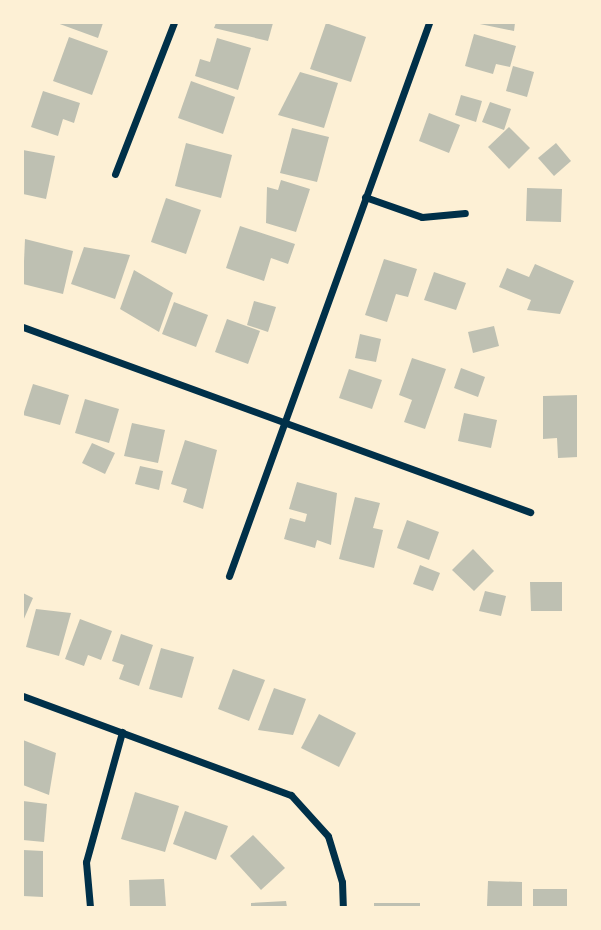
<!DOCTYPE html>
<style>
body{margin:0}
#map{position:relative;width:601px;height:930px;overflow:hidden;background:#fdf0d5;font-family:Ubuntu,sans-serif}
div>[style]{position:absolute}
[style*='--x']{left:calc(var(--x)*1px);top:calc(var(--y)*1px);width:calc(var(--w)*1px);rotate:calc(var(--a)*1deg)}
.building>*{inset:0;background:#bec0b2}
.minor>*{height:7px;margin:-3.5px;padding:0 3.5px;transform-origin:3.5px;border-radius:3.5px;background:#003049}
span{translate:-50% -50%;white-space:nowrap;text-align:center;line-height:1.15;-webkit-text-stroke:6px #fdf0d5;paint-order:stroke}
.frame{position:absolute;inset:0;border:24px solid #fdf0d5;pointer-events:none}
</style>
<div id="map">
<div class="building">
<i style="clip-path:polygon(57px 23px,103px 23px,98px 38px)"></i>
<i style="clip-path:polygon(216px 23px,273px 23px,268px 41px,214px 28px)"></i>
<i style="clip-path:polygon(326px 23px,366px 37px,351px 82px,310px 69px)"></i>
<i style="clip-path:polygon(475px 23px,515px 23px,514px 31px)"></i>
<i style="clip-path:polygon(474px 34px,516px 46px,510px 67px,496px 64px,493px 74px,465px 66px)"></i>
<i style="clip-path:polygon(69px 37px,108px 51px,92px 95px,53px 81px)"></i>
<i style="clip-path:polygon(217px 38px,251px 48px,238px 90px,195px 76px,200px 59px,210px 62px)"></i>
<i style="clip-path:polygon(513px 66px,534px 72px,527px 97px,506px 91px)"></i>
<i style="clip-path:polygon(300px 72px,338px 83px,324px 128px,278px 115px)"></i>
<i style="clip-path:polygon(191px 81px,235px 97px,223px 134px,178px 118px)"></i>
<i style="clip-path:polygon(43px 91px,80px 103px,74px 123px,63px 119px,58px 136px,31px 127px)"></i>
<i style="clip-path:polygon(461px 95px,482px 101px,476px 122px,455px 115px)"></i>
<i style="clip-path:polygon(490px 102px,511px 109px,504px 130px,482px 122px)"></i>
<i style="clip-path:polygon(429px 113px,460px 125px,449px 153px,419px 141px)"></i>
<i style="clip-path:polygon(509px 127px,530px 148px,509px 169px,488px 147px)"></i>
<i style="clip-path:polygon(292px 128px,329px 137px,317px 182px,280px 173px)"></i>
<i style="clip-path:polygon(186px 143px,232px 155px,221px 198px,175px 186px)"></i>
<i style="clip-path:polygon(556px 143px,571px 161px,554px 176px,538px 158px)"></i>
<i style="clip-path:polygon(23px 150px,55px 156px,46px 199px,23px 194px)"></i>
<i style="clip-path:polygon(281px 180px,310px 189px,296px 232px,266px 223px,267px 187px,278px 190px)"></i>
<i style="clip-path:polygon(527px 188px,562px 189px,561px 222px,526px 221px)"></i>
<i style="clip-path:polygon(166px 198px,201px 210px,186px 254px,151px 242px)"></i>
<i style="clip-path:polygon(240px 226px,295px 244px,288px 264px,271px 258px,264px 281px,226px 268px)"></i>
<i style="clip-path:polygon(25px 239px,73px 251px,63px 294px,23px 284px)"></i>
<i style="clip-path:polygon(84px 247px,130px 255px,115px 299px,71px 284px)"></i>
<i style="clip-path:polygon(384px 259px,417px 269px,408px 297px,396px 294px,387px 322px,365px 315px)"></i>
<i style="clip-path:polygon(535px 264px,574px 281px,560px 314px,527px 310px,531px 300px,499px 287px,507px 268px,529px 277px)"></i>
<i style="clip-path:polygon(134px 270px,173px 293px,159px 332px,120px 309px)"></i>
<i style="clip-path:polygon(434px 272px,466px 283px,456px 310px,424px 300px)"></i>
<i style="clip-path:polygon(254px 301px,276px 307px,268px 332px,247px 325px)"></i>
<i style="clip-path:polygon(174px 302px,208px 315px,196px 347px,162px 334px)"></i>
<i style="clip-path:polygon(227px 319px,260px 331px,248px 364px,215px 352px)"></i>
<i style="clip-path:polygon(494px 326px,499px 346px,473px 353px,468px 332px)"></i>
<i style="clip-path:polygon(360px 334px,381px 339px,376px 362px,355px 358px)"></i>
<i style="clip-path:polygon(412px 358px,446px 369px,425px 429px,404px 422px,412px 400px,399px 395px)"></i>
<i style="clip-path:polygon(461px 368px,485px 377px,478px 397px,454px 388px)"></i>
<i style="clip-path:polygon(349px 369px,382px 380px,372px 409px,339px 398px)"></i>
<i style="clip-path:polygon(33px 384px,69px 395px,60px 425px,23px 415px)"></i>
<i style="clip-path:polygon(578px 395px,578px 457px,558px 458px,557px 438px,543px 439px,543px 396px)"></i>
<i style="clip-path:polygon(85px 399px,119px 409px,109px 443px,75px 433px)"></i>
<i style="clip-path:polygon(464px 413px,497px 420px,491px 448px,458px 441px)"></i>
<i style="clip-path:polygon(132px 423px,165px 430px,158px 463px,124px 456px)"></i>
<i style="clip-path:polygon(185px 440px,217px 450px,203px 509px,183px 502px,187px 489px,171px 484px)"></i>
<i style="clip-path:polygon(92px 443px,115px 453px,105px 474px,82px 463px)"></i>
<i style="clip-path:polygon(140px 466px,163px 471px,159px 490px,135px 484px)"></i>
<i style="clip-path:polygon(297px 482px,337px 493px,331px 545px,317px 540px,315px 548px,284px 539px,290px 518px,305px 522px,307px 514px,289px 509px)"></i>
<i style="clip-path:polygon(355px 497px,380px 503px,373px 528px,383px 530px,374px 568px,339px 559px)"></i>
<i style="clip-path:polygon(407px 520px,439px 532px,429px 560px,397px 548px)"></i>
<i style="clip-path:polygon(473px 549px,494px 571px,474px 591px,452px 570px)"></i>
<i style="clip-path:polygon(420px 565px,440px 573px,433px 591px,413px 584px)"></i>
<i style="clip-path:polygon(530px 582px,562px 582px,562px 611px,531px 611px)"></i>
<i style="clip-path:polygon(485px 591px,506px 596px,501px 616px,479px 611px)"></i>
<i style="clip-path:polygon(23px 593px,33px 598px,23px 621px)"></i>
<i style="clip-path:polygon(36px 609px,71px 613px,59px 656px,26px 647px)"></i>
<i style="clip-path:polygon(80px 619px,112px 631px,101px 660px,88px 655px,84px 666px,65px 659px)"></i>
<i style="clip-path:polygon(121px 634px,153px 645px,139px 686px,119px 679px,124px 665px,112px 661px)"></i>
<i style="clip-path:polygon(161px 648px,194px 657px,182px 698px,149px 689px)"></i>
<i style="clip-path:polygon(233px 669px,265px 680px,249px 721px,218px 709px)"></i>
<i style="clip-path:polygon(274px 688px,306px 699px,293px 735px,258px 730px)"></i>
<i style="clip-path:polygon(319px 714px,356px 733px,339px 767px,301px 748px)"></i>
<i style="clip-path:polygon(23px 740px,56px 753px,49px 795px,23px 785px)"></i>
<i style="clip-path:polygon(135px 792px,179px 806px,165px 852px,121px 839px)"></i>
<i style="clip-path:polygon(23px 801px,47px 804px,44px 842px,23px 840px)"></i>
<i style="clip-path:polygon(185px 811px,228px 826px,216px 860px,173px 844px)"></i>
<i style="clip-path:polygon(253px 835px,285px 868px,261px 890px,230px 856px)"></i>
<i style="clip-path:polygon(23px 850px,43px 851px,43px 897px,23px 896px)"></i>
<i style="clip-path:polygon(164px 879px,166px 907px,130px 907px,129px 880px)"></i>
<i style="clip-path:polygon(488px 881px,522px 882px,522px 907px,487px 907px)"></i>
<i style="clip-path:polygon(533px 889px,567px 889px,567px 907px,533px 907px)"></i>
<i style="clip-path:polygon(286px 901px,287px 907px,251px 907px,251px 903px)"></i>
<i style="clip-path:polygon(374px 903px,420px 903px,420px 907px,374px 907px)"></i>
</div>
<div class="minor">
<i style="--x:115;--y:174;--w:162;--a:-68.7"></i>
<i style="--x:365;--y:197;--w:60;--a:19.3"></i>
<i style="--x:422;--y:217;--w:43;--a:-5.3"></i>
<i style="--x:23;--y:327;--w:540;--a:20.05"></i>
<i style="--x:229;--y:576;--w:588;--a:-70.12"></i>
<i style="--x:23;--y:696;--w:286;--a:20.3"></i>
<i style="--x:291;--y:795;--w:55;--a:47.9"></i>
<i style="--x:328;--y:836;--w:48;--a:73.1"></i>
<i style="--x:342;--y:882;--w:25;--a:88"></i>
<i style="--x:90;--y:907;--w:45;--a:-95.1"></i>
<i style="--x:86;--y:862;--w:135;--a:-74.5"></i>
</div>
<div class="frame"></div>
</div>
